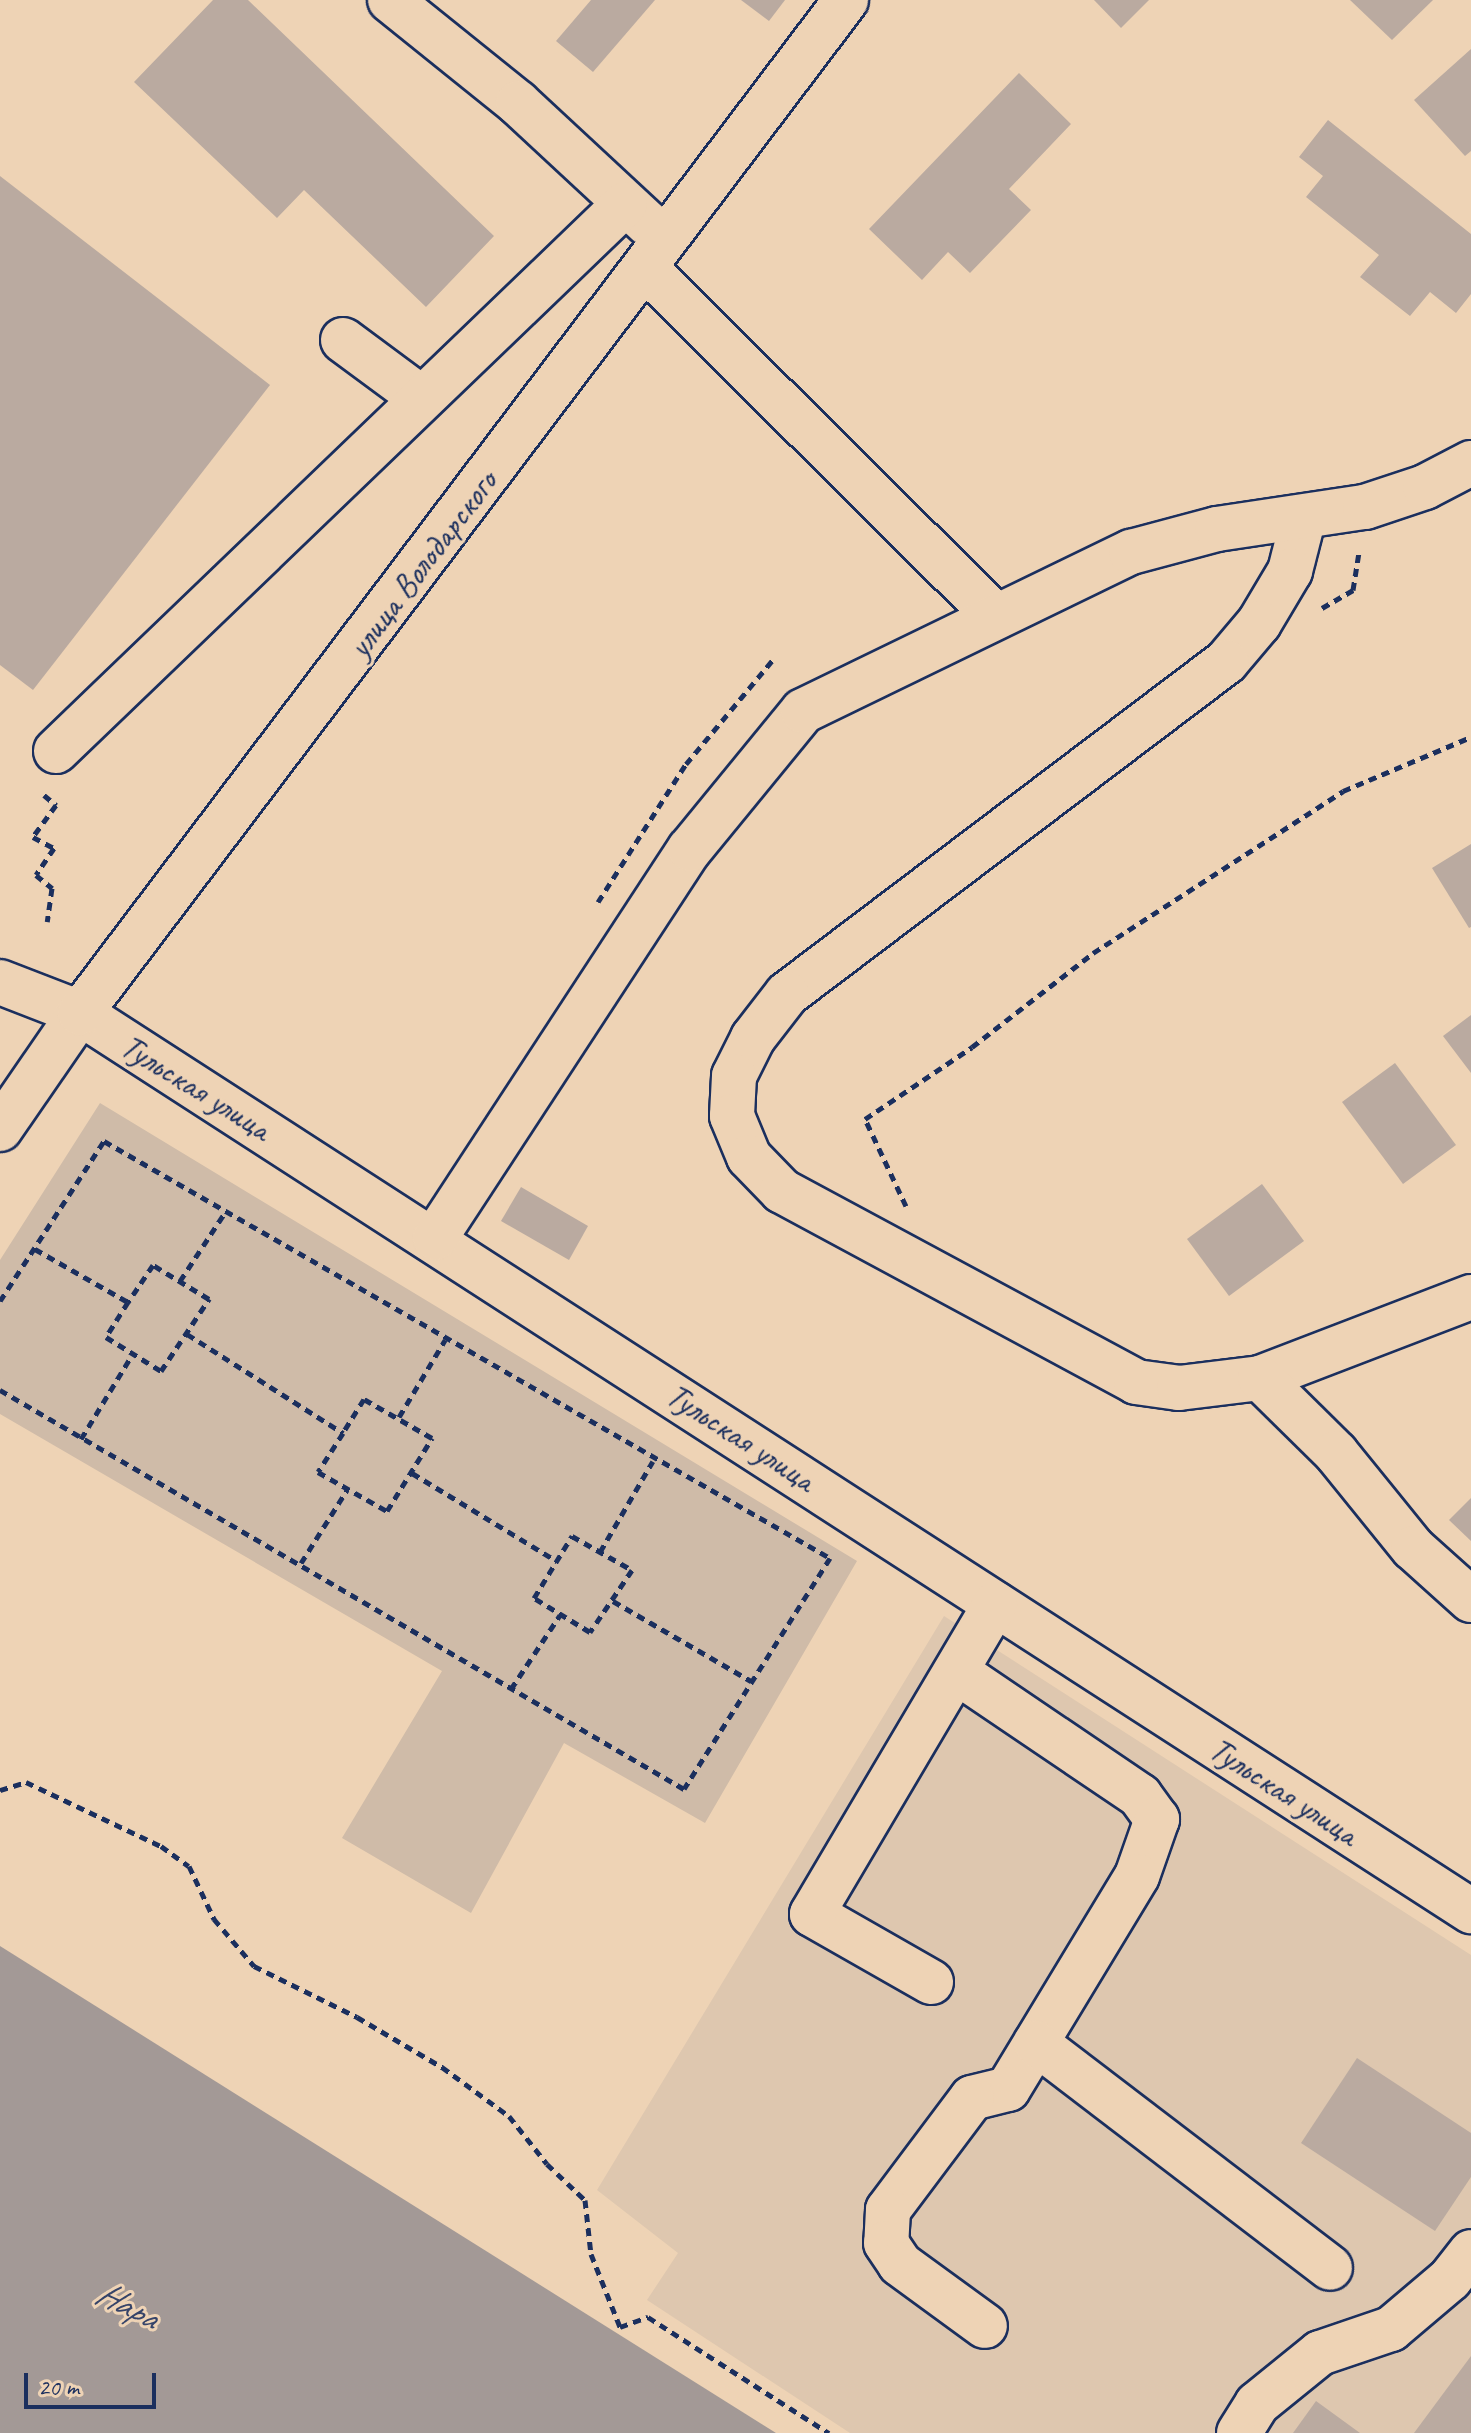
<!DOCTYPE html>
<meta charset="utf-8">
<style>
body{margin:0}
#map{position:relative;width:1471px;height:2433px;overflow:hidden;background:#eed3b5;font-family:Caveat,sans-serif}
div>[style]{position:absolute}
[style*='--x']{left:calc(var(--x)*1px);top:calc(var(--y)*1px);width:calc(var(--w)*1px);rotate:calc(var(--a)*1deg)}
.built>*{inset:0;background:#dec7af}
.green>*{inset:0;background:#cfbba8}
.water>*{inset:0;background:#a39996}
.building>*{inset:0;background:#baaaa0}
.path>*{height:5px;margin-top:-2.5px;transform-origin:0;background:repeating-linear-gradient(90deg,#1b2f5e 0 8px,transparent 0 14px)}
.roads{filter:drop-shadow(2px 0 #1b2f5e) drop-shadow(-2px 0 #1b2f5e) drop-shadow(0 2px #1b2f5e) drop-shadow(0 -2px #1b2f5e)}
.minor>*{height:44px;margin:-22px;padding:0 22px;transform-origin:22px;border-radius:22px;background:#eed3b5}
.major>*{height:44px;margin:-22px;padding:0 22px;transform-origin:22px;border-radius:22px;background:#eed3b5}
span{translate:-50% -50%;white-space:nowrap;text-align:center;line-height:1.15;-webkit-text-stroke:6px #eed3b5;paint-order:stroke}
.street-label{font-size:34px;color:#1b2f5e}
.water-label{font-size:36px;color:#364469;font-style:italic}
.scale{position:absolute;left:24px;top:2373px;width:132px;height:36px;box-sizing:border-box;border:4px solid #1b2f5e;border-top:0;padding-left:10px;font-size:24px;line-height:28px;white-space:nowrap;color:#1b2f5e;-webkit-text-stroke:6px #eed3b5;paint-order:stroke}
</style>
<div id="map">
<div class="built">
<i style="clip-path:polygon(944px 1616px,1471px 1955px,1471px 2433px,850px 2433px,647px 2300px,678px 2253px,597px 2190px)"></i>
</div>
<div class="green">
<i style="clip-path:polygon(100px 1103px,857px 1561px,705px 1823px,564px 1743px,471px 1913px,342px 1838px,442px 1671px,0 1414px,0 1260px)"></i>
</div>
<div class="water">
<i style="clip-path:polygon(0 1946px,776px 2433px,0 2433px)"></i>
</div>
<div class="building">
<i style="clip-path:polygon(213px 0,248px 0,494px 236px,426px 307px,304px 190px,277px 218px,134px 82px)"></i>
<i style="clip-path:polygon(591px 0,655px 0,593px 72px,556px 41px)"></i>
<i style="clip-path:polygon(741px 0,785px 0,769px 21px)"></i>
<i style="clip-path:polygon(1094px 0,1149px 0,1121px 28px)"></i>
<i style="clip-path:polygon(1350px 0,1433px 0,1392px 40px)"></i>
<i style="clip-path:polygon(1471px 49px,1471px 151px,1465px 156px,1414px 100px)"></i>
<i style="clip-path:polygon(1019px 73px,1071px 124px,1009px 189px,1031px 210px,970px 273px,948px 252px,922px 280px,869px 229px)"></i>
<i style="clip-path:polygon(1328px 120px,1471px 234px,1471px 294px,1456px 313px,1430px 292px,1410px 316px,1360px 277px,1379px 255px,1306px 197px,1323px 176px,1299px 157px)"></i>
<i style="clip-path:polygon(0 176px,270px 385px,33px 690px,0 665px)"></i>
<i style="clip-path:polygon(1471px 844px,1471px 927px,1469px 928px,1432px 868px)"></i>
<i style="clip-path:polygon(1471px 1015px,1471px 1073px,1443px 1036px)"></i>
<i style="clip-path:polygon(1395px 1063px,1456px 1145px,1403px 1184px,1342px 1102px)"></i>
<i style="clip-path:polygon(1262px 1184px,1304px 1241px,1229px 1296px,1187px 1239px)"></i>
<i style="clip-path:polygon(521px 1187px,588px 1226px,569px 1260px,501px 1221px)"></i>
<i style="clip-path:polygon(1471px 1498px,1471px 1541px,1449px 1520px)"></i>
<i style="clip-path:polygon(1357px 2058px,1471px 2133px,1471px 2177px,1435px 2231px,1301px 2143px)"></i>
<i style="clip-path:polygon(1471px 2356px,1471px 2433px,1414px 2433px)"></i>
<i style="clip-path:polygon(1316px 2401px,1360px 2433px,1293px 2433px)"></i>
</div>
<div class="path">
<i style="--x:1322;--y:608;--w:36;--a:-30"></i>
<i style="--x:1353;--y:590;--w:37;--a:-81"></i>
<i style="--x:44;--y:795;--w:16;--a:40"></i>
<i style="--x:56;--y:805;--w:39;--a:126"></i>
<i style="--x:33;--y:837;--w:24;--a:28"></i>
<i style="--x:54;--y:848;--w:32;--a:124"></i>
<i style="--x:36;--y:875;--w:21;--a:39"></i>
<i style="--x:52;--y:888;--w:34;--a:98"></i>
<i style="--x:598;--y:902;--w:164;--a:-57.5"></i>
<i style="--x:686;--y:764;--w:139;--a:-50.2"></i>
<i style="--x:906;--y:1206;--w:96;--a:-115.2"></i>
<i style="--x:865;--y:1119;--w:129;--a:-33.9"></i>
<i style="--x:972;--y:1047;--w:153;--a:-37.8"></i>
<i style="--x:1093;--y:953;--w:298;--a:-32.9"></i>
<i style="--x:1343;--y:791;--w:139;--a:-22.9"></i>
<i style="--x:35;--y:1249;--w:107;--a:29.7"></i>
<i style="--x:128;--y:1302;--w:41;--a:122.2"></i>
<i style="--x:106;--y:1337;--w:65;--a:31.7"></i>
<i style="--x:161;--y:1371;--w:87;--a:-56.3"></i>
<i style="--x:209;--y:1299;--w:66;--a:-148.7"></i>
<i style="--x:153;--y:1265;--w:45;--a:124"></i>
<i style="--x:180;--y:1281;--w:80;--a:-56.7"></i>
<i style="--x:0;--y:1301;--w:191;--a:-57"></i>
<i style="--x:104;--y:1141;--w:837;--a:29.87"></i>
<i style="--x:830;--y:1558;--w:273;--a:122.3"></i>
<i style="--x:684;--y:1789;--w:792;--a:-149.74"></i>
<i style="--x:187;--y:1334;--w:185;--a:32.4"></i>
<i style="--x:343;--y:1433;--w:46;--a:122.7"></i>
<i style="--x:318;--y:1472;--w:79;--a:29.5"></i>
<i style="--x:387;--y:1511;--w:86;--a:-58.3"></i>
<i style="--x:432;--y:1438;--w:78;--a:-150.2"></i>
<i style="--x:364;--y:1399;--w:40;--a:122"></i>
<i style="--x:399;--y:1417;--w:90;--a:-59.1"></i>
<i style="--x:81;--y:1439;--w:98;--a:-58.7"></i>
<i style="--x:412;--y:1473;--w:170;--a:31.3"></i>
<i style="--x:572;--y:1536;--w:69;--a:29.5"></i>
<i style="--x:632;--y:1570;--w:75;--a:124.1"></i>
<i style="--x:590;--y:1632;--w:66;--a:-148.7"></i>
<i style="--x:534;--y:1598;--w:73;--a:-58.5"></i>
<i style="--x:600;--y:1552;--w:105;--a:-59.8"></i>
<i style="--x:301;--y:1563;--w:86;--a:-57.8"></i>
<i style="--x:613;--y:1601;--w:160;--a:30.1"></i>
<i style="--x:511;--y:1689;--w:89;--a:-56.5"></i>
<i style="--x:0;--y:1790;--w:27;--a:-17"></i>
<i style="--x:26;--y:1782;--w:149;--a:25.4"></i>
<i style="--x:161;--y:1846;--w:34;--a:36"></i>
<i style="--x:189;--y:1866;--w:59;--a:64.7"></i>
<i style="--x:214;--y:1919;--w:62;--a:49.6"></i>
<i style="--x:254;--y:1966;--w:115;--a:26.3"></i>
<i style="--x:357;--y:2017;--w:99;--a:30.5"></i>
<i style="--x:442;--y:2067;--w:83;--a:36.2"></i>
<i style="--x:509;--y:2116;--w:61;--a:51.6"></i>
<i style="--x:547;--y:2164;--w:52;--a:43.5"></i>
<i style="--x:585;--y:2200;--w:54;--a:83.7"></i>
<i style="--x:591;--y:2254;--w:79;--a:68.3"></i>
<i style="--x:620;--y:2327;--w:30;--a:-20"></i>
<i style="--x:648;--y:2317;--w:215;--a:32.7"></i>
</div>
<div class="roads">
<div class="minor">
<i style="--x:390;--y:0;--w:164;--a:38.8"></i>
<i style="--x:518;--y:103;--w:178;--a:42.9"></i>
<i style="--x:647;--y:270;--w:490;--a:44.8"></i>
<i style="--x:343;--y:340;--w:96;--a:36.5"></i>
<i style="--x:1303;--y:520;--w:53;--a:104.3"></i>
<i style="--x:1290;--y:571;--w:61;--a:120.8"></i>
<i style="--x:1259;--y:623;--w:51;--a:130.2"></i>
<i style="--x:1226;--y:662;--w:550;--a:142.9"></i>
<i style="--x:787;--y:994;--w:56;--a:127.7"></i>
<i style="--x:753;--y:1038;--w:42;--a:116.6"></i>
<i style="--x:734;--y:1076;--w:40;--a:92.9"></i>
<i style="--x:732;--y:1116;--w:44;--a:67.5"></i>
<i style="--x:749;--y:1157;--w:47;--a:45.9"></i>
<i style="--x:782;--y:1191;--w:402;--a:28.3"></i>
<i style="--x:1136;--y:1382;--w:43;--a:7.9"></i>
<i style="--x:1179;--y:1388;--w:82;--a:-7"></i>
<i style="--x:1260;--y:1378;--w:226;--a:-21"></i>
<i style="--x:56;--y:751;--w:789;--a:-43.87"></i>
<i style="--x:0;--y:982;--w:86;--a:21.2"></i>
<i style="--x:80;--y:1013;--w:1656;--a:32.85"></i>
<i style="--x:435;--y:1238;--w:465;--a:-56.8"></i>
<i style="--x:690;--y:849;--w:178;--a:-50.7"></i>
<i style="--x:803;--y:711;--w:365;--a:-25.9"></i>
<i style="--x:1131;--y:552;--w:89;--a:-15"></i>
<i style="--x:1217;--y:529;--w:150;--a:-8.5"></i>
<i style="--x:1365;--y:507;--w:63;--a:-18.4"></i>
<i style="--x:1425;--y:487;--w:52;--a:-27.6"></i>
<i style="--x:1260;--y:1378;--w:107;--a:44.6"></i>
<i style="--x:1336;--y:1453;--w:122;--a:51"></i>
<i style="--x:1413;--y:1548;--w:78;--a:41.9"></i>
<i style="--x:957;--y:1672;--w:221;--a:34.1"></i>
<i style="--x:1140;--y:1796;--w:29;--a:54"></i>
<i style="--x:1157;--y:1819;--w:60;--a:109.3"></i>
<i style="--x:1137;--y:1876;--w:249;--a:121.2"></i>
<i style="--x:1008;--y:2089;--w:37;--a:166"></i>
<i style="--x:972;--y:2098;--w:140;--a:126.9"></i>
<i style="--x:888;--y:2210;--w:33;--a:93"></i>
<i style="--x:886;--y:2243;--w:25;--a:56"></i>
<i style="--x:900;--y:2264;--w:105;--a:36.1"></i>
<i style="--x:931;--y:1982;--w:137;--a:-150.3"></i>
<i style="--x:812;--y:1914;--w:360;--a:-59.4"></i>
<i style="--x:1036;--y:2043;--w:370;--a:37.4"></i>
<i style="--x:1239;--y:2433;--w:34;--a:-58"></i>
<i style="--x:1257;--y:2404;--w:81;--a:-39"></i>
<i style="--x:1320;--y:2353;--w:75;--a:-18.7"></i>
<i style="--x:1391;--y:2329;--w:77;--a:-40.3"></i>
<i style="--x:1450;--y:2279;--w:34;--a:-52"></i>
</div>
<div class="major">
<i style="--x:0;--y:1129;--w:141;--a:-55.4"></i>
<i style="--x:80;--y:1013;--w:1270;--a:-52.9"></i>
</div>
</div>
<div class="street-label">
<span style="left:422px;top:564px;rotate:-53deg">улица Володарского</span>
<span style="left:196px;top:1087px;rotate:32deg">Тульская улица</span>
<span style="left:741px;top:1437px;rotate:33deg">Тульская улица</span>
<span style="left:1284px;top:1791px;rotate:33deg">Тульская улица</span>
</div>
<div class="water-label">
<span style="left:127px;top:2305px;rotate:27deg">Нара</span>
</div>
<div class="scale">20 m</div>
</div>
